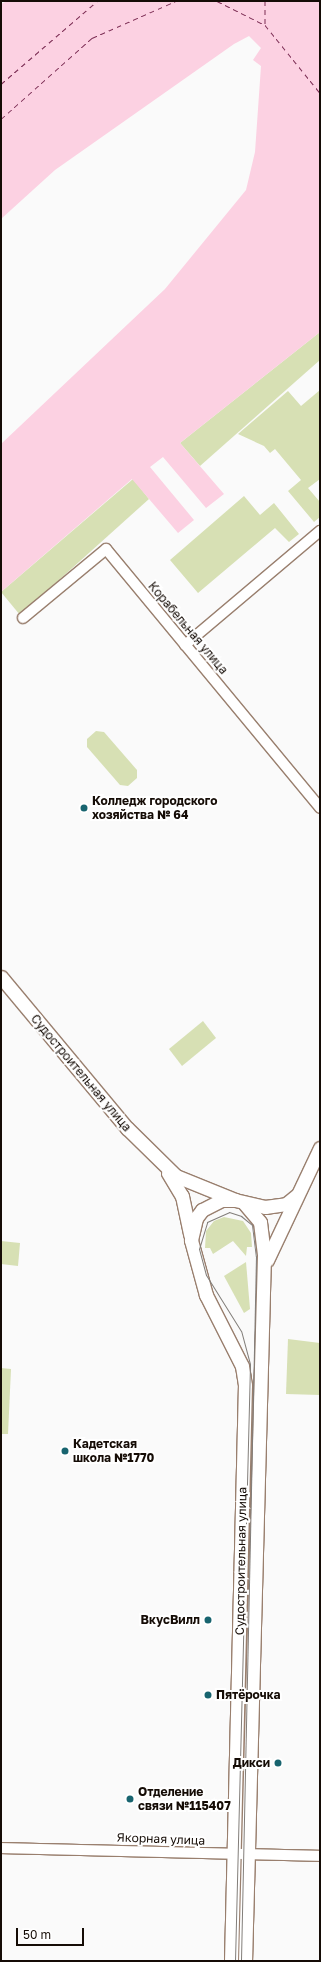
<!DOCTYPE html>
<meta charset="utf-8">
<style>
body{margin:0}
#map{position:relative;width:321px;height:1962px;overflow:hidden;background:#fafafa;font-family:"Golos Text",sans-serif}
div>[style]{position:absolute}
[style*='--x']{left:calc(var(--x)*1px);top:calc(var(--y)*1px);width:calc(var(--w)*1px);rotate:calc(var(--a)*1deg)}
.green>*{inset:0;background:#d7e0b4}
.water>*{inset:0;background:#fcd1e2}
.ferry>*{height:1px;margin-top:-0.5px;transform-origin:0;background:repeating-linear-gradient(90deg,#7b2c53 0 5px,transparent 0 9px)}
.roads{filter:drop-shadow(1px 0 #997f6e) drop-shadow(-1px 0 #997f6e) drop-shadow(0 1px #997f6e) drop-shadow(0 -1px #997f6e)}
.minor>*{height:10px;margin:-5px;padding:0 5px;transform-origin:5px;border-radius:5px;background:#fff}
.tertiary>*{height:13px;margin:-6.5px;padding:0 6.5px;transform-origin:6.5px;border-radius:6.5px;background:#fff}
.tram>*{height:1px;margin:-0.5px;padding:0 0.5px;transform-origin:0.5px;border-radius:0.5px;background:#827e7a}
.dots>*{width:11px;height:11px;translate:-50% -50%;box-sizing:border-box;border:2px solid #fff;border-radius:50%}
span{translate:-50% -50%;white-space:nowrap;text-align:center;line-height:1.15;-webkit-text-stroke:4px #fff;paint-order:stroke}
.street-label{font-size:12px;color:#150c06}
.poi-label{font-size:12px;color:#150c06;font-weight:700}
.left{translate:0 -50%;text-align:left}
.right{translate:-100% -50%;text-align:right}
.frame{position:absolute;inset:0;border:2px solid #150c06;pointer-events:none}
.scale{position:absolute;left:16px;top:1928px;width:68px;height:18px;box-sizing:border-box;border:2px solid #150c06;border-top:0;padding-left:5px;font-size:12px;line-height:14px;white-space:nowrap;color:#150c06;-webkit-text-stroke:3px #fff;paint-order:stroke}
</style>
<div id="map">
<div class="green">
<i style="clip-path:polygon(320px 332px,320px 360px,200px 466px,180px 443px)"></i>
<i style="clip-path:polygon(320px 390px,320px 479px,308px 488px,320px 502px,320px 517px,314px 522px,288px 491px,301px 480px,275px 449px,270px 453px,264px 446px,238px 434px,288px 391px,301px 406px)"></i>
<i style="clip-path:polygon(133px 479px,149px 499px,20px 615px,1px 592px)"></i>
<i style="clip-path:polygon(244px 496px,260px 515px,274px 503px,299px 534px,289px 542px,275px 528px,198px 593px,170px 560px)"></i>
<i style="clip-path:polygon(96px 731px,104px 732px,137px 770px,137px 778px,128px 786px,120px 785px,87px 747px,87px 739px)"></i>
<i style="clip-path:polygon(203px 1021px,216px 1038px,182px 1066px,169px 1049px)"></i>
<i style="clip-path:polygon(224px 1217px,243px 1221px,251px 1233px,252px 1247px,247px 1247px,246px 1256px,233px 1241px,213px 1254px,210px 1248px,205px 1248px,206px 1231px,214px 1221px)"></i>
<i style="clip-path:polygon(1px 1241px,20px 1243px,18px 1266px,1px 1264px)"></i>
<i style="clip-path:polygon(246px 1262px,250px 1309px,244px 1313px,224px 1276px)"></i>
<i style="clip-path:polygon(288px 1339px,320px 1343px,320px 1395px,286px 1394px)"></i>
<i style="clip-path:polygon(1px 1368px,11px 1369px,8px 1434px,1px 1434px)"></i>
</div>
<div class="water">
<i style="clip-path:polygon(7px 1px,320px 1px,320px 332px,180px 443px,224px 494px,206px 508px,163px 457px,150px 467px,194px 520px,178px 533px,132px 479px,1px 592px,1px 444px,165px 289px,246px 190px,255px 152px,261px 66px,253px 60px,261px 48px,249px 36px,234px 44px,55px 170px,1px 219px,1px 4px)"></i>
</div>
<div class="ferry">
<i style="--x:217;--y:1;--w:54;--a:26.6"></i>
<i style="--x:265;--y:1;--w:24;--a:90"></i>
<i style="--x:265;--y:25;--w:87;--a:51"></i>
<i style="--x:1;--y:84;--w:127;--a:-40.8"></i>
<i style="--x:1;--y:119;--w:122;--a:-41.7"></i>
<i style="--x:92;--y:38;--w:92;--a:-23.8"></i>
</div>
<div class="roads">
<div class="minor">
<i style="--x:23;--y:618;--w:108;--a:-39.7"></i>
<i style="--x:106;--y:549;--w:336;--a:50.4"></i>
<i style="--x:185;--y:645;--w:177;--a:-40.2"></i>
<i style="--x:1;--y:1848;--w:319;--a:1.4"></i>
</div>
<div class="tertiary">
<i style="--x:1;--y:977;--w:197;--a:50.2"></i>
<i style="--x:127;--y:1128;--w:69;--a:44.4"></i>
<i style="--x:176;--y:1176;--w:64;--a:22.1"></i>
<i style="--x:235;--y:1200;--w:31;--a:13"></i>
<i style="--x:265;--y:1207;--w:21;--a:-8"></i>
<i style="--x:286;--y:1204;--w:13;--a:-39"></i>
<i style="--x:168;--y:1173;--w:27;--a:59"></i>
<i style="--x:182;--y:1196;--w:40;--a:78"></i>
<i style="--x:244;--y:1203;--w:25;--a:50"></i>
<i style="--x:260;--y:1222;--w:33;--a:83"></i>
<i style="--x:264;--y:1255;--w:706;--a:91.54"></i>
<i style="--x:267;--y:1260;--w:124;--a:-64.7"></i>
<i style="--x:231;--y:1961;--w:576;--a:-88.61"></i>
<i style="--x:245;--y:1385;--w:19;--a:-99"></i>
<i style="--x:242;--y:1366;--w:80;--a:-116.9"></i>
<i style="--x:206;--y:1295;--w:57;--a:-105.3"></i>
<i style="--x:191;--y:1240;--w:23;--a:-77"></i>
<i style="--x:196;--y:1218;--w:10;--a:-53"></i>
<i style="--x:202;--y:1210;--w:22;--a:-27"></i>
<i style="--x:222;--y:1200;--w:13;--a:0"></i>
</div>
</div>
<div class="tram">
<i style="--x:235;--y:1961;--w:597;--a:-88.56"></i>
<i style="--x:250;--y:1364;--w:34;--a:-105"></i>
<i style="--x:241;--y:1331;--w:66;--a:-122"></i>
<i style="--x:206;--y:1275;--w:27;--a:-105"></i>
<i style="--x:199;--y:1249;--w:28;--a:-73"></i>
<i style="--x:207;--y:1222;--w:24;--a:-24"></i>
<i style="--x:229;--y:1212;--w:13;--a:18"></i>
<i style="--x:241;--y:1216;--w:14;--a:39"></i>
<i style="--x:252;--y:1225;--w:31;--a:83"></i>
<i style="--x:256;--y:1256;--w:705;--a:91.22"></i>
</div>
<div class="dots">
<i style="left:84px;top:808px;background:#18646f"></i>
<i style="left:65px;top:1451px;background:#18646f"></i>
<i style="left:208px;top:1620px;background:#18646f"></i>
<i style="left:208px;top:1695px;background:#18646f"></i>
<i style="left:278px;top:1763px;background:#18646f"></i>
<i style="left:130px;top:1799px;background:#18646f"></i>
</div>
<div class="street-label">
<span style="left:188px;top:628px;rotate:50deg">Корабельная улица</span>
<span style="left:81px;top:1073px;rotate:50deg">Судостроительная улица</span>
<span style="left:241px;top:1561px;rotate:-89deg">Судостроительная улица</span>
<span style="left:161px;top:1839px;rotate:2deg">Якорная улица</span>
</div>
<div class="poi-label">
<span class="left" style="left:92px;top:808px">Колледж городского<br>хозяйства № 64</span>
<span class="left" style="left:73px;top:1451px">Кадетская<br>школа №1770</span>
<span class="right" style="left:200px;top:1620px">ВкусВилл</span>
<span class="left" style="left:216px;top:1695px">Пятёрочка</span>
<span class="right" style="left:270px;top:1763px">Дикси</span>
<span class="left" style="left:138px;top:1799px">Отделение<br>связи №115407</span>
</div>
<div class="frame"></div>
<div class="scale">50 m</div>
</div>
